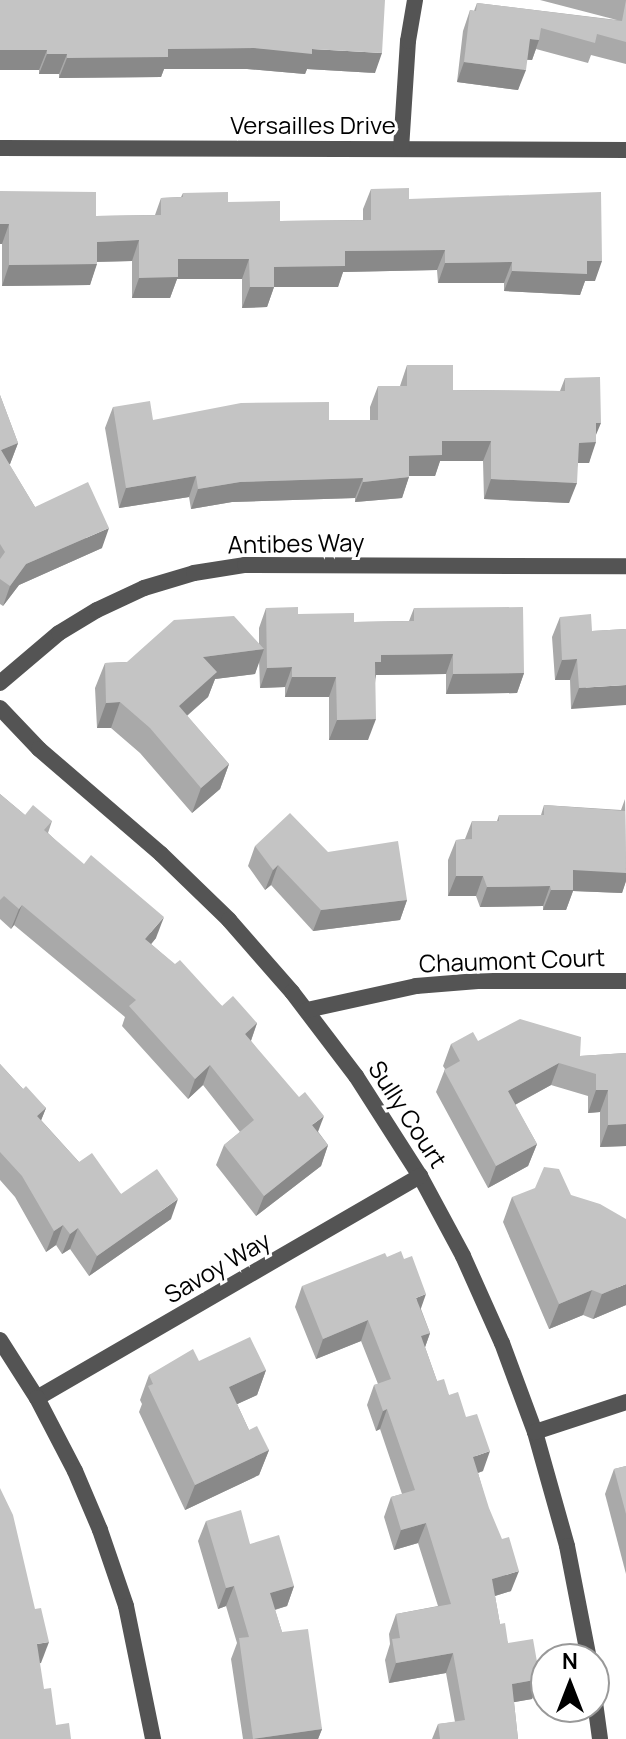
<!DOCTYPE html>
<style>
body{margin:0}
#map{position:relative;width:626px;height:1739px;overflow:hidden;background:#fff;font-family:Manrope,sans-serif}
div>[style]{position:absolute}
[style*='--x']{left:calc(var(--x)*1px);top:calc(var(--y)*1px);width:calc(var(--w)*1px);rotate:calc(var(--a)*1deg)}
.minor>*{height:16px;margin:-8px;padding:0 8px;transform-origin:8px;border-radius:8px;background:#545454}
.tertiary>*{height:16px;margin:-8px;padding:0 8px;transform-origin:8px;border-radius:8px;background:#545454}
.wall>*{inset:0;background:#a9a9a9}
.shaded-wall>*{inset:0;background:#898989}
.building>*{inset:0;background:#c4c4c4}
span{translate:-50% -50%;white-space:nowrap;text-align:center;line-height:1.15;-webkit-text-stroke:6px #fff;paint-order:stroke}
.street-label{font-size:24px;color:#000}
.north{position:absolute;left:530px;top:1643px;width:80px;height:80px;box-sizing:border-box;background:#fff;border:2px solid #999;border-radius:50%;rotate:0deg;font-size:22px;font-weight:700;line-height:32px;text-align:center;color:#000}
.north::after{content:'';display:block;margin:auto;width:28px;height:36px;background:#000;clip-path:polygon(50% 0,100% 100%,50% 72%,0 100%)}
</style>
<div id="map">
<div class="minor">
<i style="--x:0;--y:148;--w:626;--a:0.18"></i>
<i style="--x:401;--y:149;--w:108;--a:-86.3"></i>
<i style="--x:408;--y:41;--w:42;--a:-80.3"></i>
<i style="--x:0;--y:683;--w:77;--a:-40.3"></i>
<i style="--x:59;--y:633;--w:44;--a:-31.2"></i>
<i style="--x:97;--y:610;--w:52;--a:-25.1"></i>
<i style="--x:144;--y:588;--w:52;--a:-16.7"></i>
<i style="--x:194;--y:573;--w:52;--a:-8.9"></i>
<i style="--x:245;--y:565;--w:381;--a:0.2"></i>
<i style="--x:0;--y:708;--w:57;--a:46.4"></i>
<i style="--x:39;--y:749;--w:161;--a:40.7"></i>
<i style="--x:161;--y:854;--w:95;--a:44.1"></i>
<i style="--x:229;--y:920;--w:96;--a:48.8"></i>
<i style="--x:292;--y:992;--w:106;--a:52.7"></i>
<i style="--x:356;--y:1076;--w:119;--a:57.4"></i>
<i style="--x:420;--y:1176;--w:91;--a:61.7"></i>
<i style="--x:463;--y:1256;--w:95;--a:65.9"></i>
<i style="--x:502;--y:1343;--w:95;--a:69.7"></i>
<i style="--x:535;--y:1432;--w:118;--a:74.3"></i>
<i style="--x:567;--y:1546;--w:115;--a:79"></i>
<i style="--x:307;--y:1010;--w:112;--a:-12.4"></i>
<i style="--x:416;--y:986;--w:62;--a:-4.6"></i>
<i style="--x:478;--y:981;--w:148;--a:0"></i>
<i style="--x:37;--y:1398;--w:443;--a:-30.1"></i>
<i style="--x:535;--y:1432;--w:96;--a:-18.2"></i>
<i style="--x:594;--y:1695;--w:44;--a:82.2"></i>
</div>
<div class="tertiary">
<i style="--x:0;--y:1340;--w:69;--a:57.5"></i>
<i style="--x:37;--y:1398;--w:82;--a:62.5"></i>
<i style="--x:75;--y:1471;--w:64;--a:67"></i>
<i style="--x:100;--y:1530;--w:80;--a:71.1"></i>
<i style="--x:126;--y:1606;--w:136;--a:78.5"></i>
</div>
<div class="wall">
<i style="clip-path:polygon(0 0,375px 73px,307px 69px,305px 74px,247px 69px,164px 69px,161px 77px,59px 78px,59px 74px,39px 74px,39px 70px)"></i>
<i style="clip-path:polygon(540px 0,626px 0,626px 64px,591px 55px,588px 63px,536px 49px,532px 60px,527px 60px,518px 90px,457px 82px,463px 31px,470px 10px,474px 11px,477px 3px,617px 20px)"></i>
<i style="clip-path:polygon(371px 189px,409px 199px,595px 281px,585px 281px,580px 295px,504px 291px,504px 283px,438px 283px,437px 270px,343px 272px,338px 287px,274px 287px,267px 307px,242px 308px,242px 279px,177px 279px,170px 298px,132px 298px,132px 261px,97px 262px,90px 285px,2px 286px,2px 244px,0 244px,0 191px,96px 216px,155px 215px,161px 198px,181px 197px,183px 193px,228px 202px,280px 221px,363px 220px,363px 209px)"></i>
<i style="clip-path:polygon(407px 365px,453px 390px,560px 391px,565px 378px,596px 435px,589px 463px,578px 463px,569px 503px,484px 499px,483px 461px,440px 461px,435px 476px,409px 476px,402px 498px,355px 502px,355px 498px,232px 502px,191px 509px,189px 497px,119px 508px,105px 428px,113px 407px,153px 420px,370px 420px,370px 407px,378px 386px,400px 386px)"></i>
<i style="clip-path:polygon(0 395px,18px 443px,10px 464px,9px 464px,35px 507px,102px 548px,19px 585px,3px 606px,0 604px)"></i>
<i style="clip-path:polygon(266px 608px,298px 614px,354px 622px,409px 621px,414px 608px,524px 673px,517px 693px,446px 694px,446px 674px,376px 675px,368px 740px,329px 740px,329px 697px,285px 697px,285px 687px,260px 688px,259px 660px,255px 674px,215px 679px,208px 697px,187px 716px,229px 764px,220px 789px,192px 813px,140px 753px,111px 728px,97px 728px,95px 688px,105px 663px,127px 662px,259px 644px,259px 628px)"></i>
<i style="clip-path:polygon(560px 617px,592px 631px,626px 629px,571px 709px,570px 680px,555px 680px,552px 637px)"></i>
<i style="clip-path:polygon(0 794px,25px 815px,52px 821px,48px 833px,156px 938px,151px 944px,222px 1006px,257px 1023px,251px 1041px,328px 1145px,321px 1166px,256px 1216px,216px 1165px,224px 1145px,240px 1132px,203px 1085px,188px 1099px,122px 1026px,125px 1017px,14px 925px,11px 929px,0 919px)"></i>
<i style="clip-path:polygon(625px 799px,626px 881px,622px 893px,573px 891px,566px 910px,543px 910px,543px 906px,480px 907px,476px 896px,448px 896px,448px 860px,456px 840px,465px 839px,472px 821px,497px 821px,499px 815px,541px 815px,544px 805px,621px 810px)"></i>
<i style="clip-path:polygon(255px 846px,328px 852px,407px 900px,400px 920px,313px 931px,271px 885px,265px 890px,248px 866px)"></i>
<i style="clip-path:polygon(478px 1041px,580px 1056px,626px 1053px,626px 1146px,600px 1147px,600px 1112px,588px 1113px,588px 1096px,551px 1085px,515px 1105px,537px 1144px,528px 1166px,488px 1188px,436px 1092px,445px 1069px,443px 1066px,451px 1044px)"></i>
<i style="clip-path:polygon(0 1064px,23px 1089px,46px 1108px,41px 1120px,79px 1162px,121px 1194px,171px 1219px,89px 1276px,70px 1249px,62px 1254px,56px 1245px,46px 1252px,15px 1197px,0 1180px)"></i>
<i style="clip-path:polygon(571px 1195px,626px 1305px,593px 1319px,583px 1315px,549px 1329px,503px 1222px,512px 1197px)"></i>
<i style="clip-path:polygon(302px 1286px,421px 1309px,430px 1333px,425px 1347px,437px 1381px,449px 1395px,483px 1471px,478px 1473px,511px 1591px,495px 1596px,500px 1624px,508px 1643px,540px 1679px,532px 1699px,514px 1702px,518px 1739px,432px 1739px,438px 1724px,455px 1722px,446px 1673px,389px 1683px,385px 1660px,390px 1644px,389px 1634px,396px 1614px,438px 1606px,418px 1543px,394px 1550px,384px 1517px,391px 1497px,402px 1494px,380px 1429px,376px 1431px,367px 1405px,374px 1385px,378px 1384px,361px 1341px,316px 1359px,295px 1307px)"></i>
<i style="clip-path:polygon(199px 1361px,266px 1370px,257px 1395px,237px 1404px,249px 1430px,269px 1450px,259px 1475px,185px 1510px,139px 1412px,142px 1404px,140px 1400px,149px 1375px)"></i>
<i style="clip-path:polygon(626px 1466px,626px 1574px,605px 1494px,614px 1469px)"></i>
<i style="clip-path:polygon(206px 1521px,250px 1544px,294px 1586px,287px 1606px,275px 1610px,282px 1632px,322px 1729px,318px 1739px,243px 1739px,231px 1659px,237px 1643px,226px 1606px,218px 1609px,198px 1541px)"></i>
</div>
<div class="shaded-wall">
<i style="clip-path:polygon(530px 39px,539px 40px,532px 60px,522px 59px)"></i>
<i style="clip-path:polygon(254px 48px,312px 49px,382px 53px,375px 73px,307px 69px,305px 74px,247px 69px,164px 69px,161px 77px,59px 78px,67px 58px,168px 49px)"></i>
<i style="clip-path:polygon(0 50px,47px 50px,39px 70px,0 70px)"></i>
<i style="clip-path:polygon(47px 54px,67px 54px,59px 74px,39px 74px)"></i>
<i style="clip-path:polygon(464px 62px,526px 70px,518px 90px,457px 82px)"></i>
<i style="clip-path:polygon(0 224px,9px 224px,2px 244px,0 244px)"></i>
<i style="clip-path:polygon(139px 240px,132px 261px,89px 262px,97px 242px)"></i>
<i style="clip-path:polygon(445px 250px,437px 270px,343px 272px,338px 287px,274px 287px,267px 307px,242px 308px,250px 287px,274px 267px,345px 251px)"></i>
<i style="clip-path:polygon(178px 259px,249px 259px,242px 279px,177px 279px,170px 298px,132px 298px,139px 278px)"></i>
<i style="clip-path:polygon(587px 261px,602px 261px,595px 281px,585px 281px,580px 295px,504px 291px,512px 271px)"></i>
<i style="clip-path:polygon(512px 262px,504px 283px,438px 283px,445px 263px)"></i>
<i style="clip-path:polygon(97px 264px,90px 285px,2px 286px,9px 265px)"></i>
<i style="clip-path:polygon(596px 423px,601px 423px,593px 442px,596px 442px,589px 463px,572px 463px,579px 443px)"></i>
<i style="clip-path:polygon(442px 441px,491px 441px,483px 461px,440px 461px,435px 476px,401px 476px,409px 456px)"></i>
<i style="clip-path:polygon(18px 443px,10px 464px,0 467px,1px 450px)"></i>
<i style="clip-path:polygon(196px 476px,189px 497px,119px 508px,126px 488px)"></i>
<i style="clip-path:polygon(409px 477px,402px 498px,355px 502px,363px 482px)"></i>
<i style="clip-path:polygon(363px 478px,355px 498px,232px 502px,191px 509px,198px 489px,240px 482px)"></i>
<i style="clip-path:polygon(491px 479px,577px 483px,569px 503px,484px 499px)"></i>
<i style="clip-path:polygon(109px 528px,102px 548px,19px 585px,3px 606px,10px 586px,26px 564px)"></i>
<i style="clip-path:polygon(264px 649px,255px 674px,215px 679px,208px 697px,169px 731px,179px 706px,203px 657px)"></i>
<i style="clip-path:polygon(453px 654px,446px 674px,376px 675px,374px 683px,375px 662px,381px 655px)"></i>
<i style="clip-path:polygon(577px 659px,570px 680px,555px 680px,562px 660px)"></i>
<i style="clip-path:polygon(292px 667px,285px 687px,260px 688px,267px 668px)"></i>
<i style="clip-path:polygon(524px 673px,517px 693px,446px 694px,453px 674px)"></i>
<i style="clip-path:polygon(292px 677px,336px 677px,329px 697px,285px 697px)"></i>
<i style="clip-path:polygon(626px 685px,626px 705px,571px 709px,579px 688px)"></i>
<i style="clip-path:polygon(120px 702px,111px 728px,97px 728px,106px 703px)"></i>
<i style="clip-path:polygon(376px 719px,368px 740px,329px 740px,337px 720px)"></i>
<i style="clip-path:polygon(229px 764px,220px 789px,192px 813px,201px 788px)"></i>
<i style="clip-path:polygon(278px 865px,271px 885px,265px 890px,273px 870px)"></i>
<i style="clip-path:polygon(626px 868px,626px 881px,622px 893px,573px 891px,566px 910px,543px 910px,551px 890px,573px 870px)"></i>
<i style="clip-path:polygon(456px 876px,483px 876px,476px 896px,448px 896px)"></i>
<i style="clip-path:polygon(550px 886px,543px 906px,480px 907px,487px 887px)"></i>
<i style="clip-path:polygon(407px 900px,400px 920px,313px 931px,321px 910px)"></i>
<i style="clip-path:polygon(22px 905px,14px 925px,11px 929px,19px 909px)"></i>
<i style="clip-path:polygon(164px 917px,156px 938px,138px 960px,145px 939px)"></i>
<i style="clip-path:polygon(257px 1023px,250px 1043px,245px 1034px)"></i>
<i style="clip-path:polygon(559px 1063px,551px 1085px,500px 1113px,508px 1091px)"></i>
<i style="clip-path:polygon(210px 1065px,203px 1085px,188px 1099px,195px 1079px)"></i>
<i style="clip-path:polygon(596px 1090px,608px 1090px,600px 1112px,588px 1113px)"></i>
<i style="clip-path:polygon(46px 1108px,38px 1128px,37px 1116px)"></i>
<i style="clip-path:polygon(324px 1116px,316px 1137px,312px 1125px)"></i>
<i style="clip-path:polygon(626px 1124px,626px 1146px,600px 1147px,608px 1125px)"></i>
<i style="clip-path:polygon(537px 1144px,528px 1166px,488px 1188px,496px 1166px)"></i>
<i style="clip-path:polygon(328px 1145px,321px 1166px,256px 1216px,264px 1196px)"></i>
<i style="clip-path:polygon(178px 1199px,171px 1219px,89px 1276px,97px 1256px)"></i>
<i style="clip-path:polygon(63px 1225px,56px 1245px,46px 1252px,54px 1231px)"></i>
<i style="clip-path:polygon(78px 1228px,70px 1249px,62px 1254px,70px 1234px)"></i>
<i style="clip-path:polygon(626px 1284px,626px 1305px,593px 1319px,602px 1294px)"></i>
<i style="clip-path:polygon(592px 1290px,583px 1315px,549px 1329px,559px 1304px)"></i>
<i style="clip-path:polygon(426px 1294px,419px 1314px,416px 1298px)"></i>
<i style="clip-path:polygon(368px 1320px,361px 1341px,316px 1359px,323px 1339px)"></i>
<i style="clip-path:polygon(430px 1333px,423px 1353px,421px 1336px)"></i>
<i style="clip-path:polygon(266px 1370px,257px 1395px,220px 1412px,229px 1387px)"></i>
<i style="clip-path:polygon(387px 1409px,380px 1429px,376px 1431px,383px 1411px)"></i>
<i style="clip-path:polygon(269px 1450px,259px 1475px,185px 1510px,195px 1485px)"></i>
<i style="clip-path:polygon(490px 1451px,483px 1471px,466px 1477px,473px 1457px)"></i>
<i style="clip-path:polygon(426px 1523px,418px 1543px,394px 1550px,401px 1530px)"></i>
<i style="clip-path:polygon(519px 1571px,511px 1591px,485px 1599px,492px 1579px)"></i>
<i style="clip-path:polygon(234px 1586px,226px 1606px,218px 1609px,226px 1588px)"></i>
<i style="clip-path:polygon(294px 1586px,287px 1606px,263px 1613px,270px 1593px)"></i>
<i style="clip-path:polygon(49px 1642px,41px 1663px,30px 1666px,37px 1644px)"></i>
<i style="clip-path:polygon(453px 1653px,446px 1673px,389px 1683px,396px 1663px)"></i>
<i style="clip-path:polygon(540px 1679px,532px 1699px,504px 1704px,512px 1684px)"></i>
<i style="clip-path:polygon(322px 1729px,318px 1739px,253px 1739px)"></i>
</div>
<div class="building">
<i style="clip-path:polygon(0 0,385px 0,382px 53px,312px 49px,312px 54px,254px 48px,168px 49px,168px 57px,67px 58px,67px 54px,47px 54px,47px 50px,0 50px)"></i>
<i style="clip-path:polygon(626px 0,626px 42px,597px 34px,595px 43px,541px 28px,539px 40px,530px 39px,526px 70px,464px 62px,470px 10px,476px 11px,477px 3px,622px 21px)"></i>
<i style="clip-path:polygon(409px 188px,409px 199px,601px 192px,602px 261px,587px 261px,587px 274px,512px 271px,512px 262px,445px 263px,445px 250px,345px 251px,345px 266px,274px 267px,274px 287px,250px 287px,249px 259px,178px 259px,178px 277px,139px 278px,139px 240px,97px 242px,97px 264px,9px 265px,9px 224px,0 224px,0 191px,96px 192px,96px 216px,161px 215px,161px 198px,183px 197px,183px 193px,228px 192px,228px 202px,280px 201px,280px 221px,371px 220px,371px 189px)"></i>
<i style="clip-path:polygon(407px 365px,453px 365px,453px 390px,565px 391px,565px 378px,600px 377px,601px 423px,596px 423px,596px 442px,579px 443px,577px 483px,491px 479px,491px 441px,442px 441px,442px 455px,409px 456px,409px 477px,363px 482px,363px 478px,240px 482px,198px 489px,196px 476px,126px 488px,113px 407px,150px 401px,153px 420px,241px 403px,329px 402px,329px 420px,378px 420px,378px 386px,407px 386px)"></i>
<i style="clip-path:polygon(0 395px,18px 443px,1px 450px,35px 507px,88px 482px,109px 528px,26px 564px,10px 586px,0 579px,0 559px,5px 552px,0 544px)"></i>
<i style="clip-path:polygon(298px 607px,298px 614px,354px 613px,354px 622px,414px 621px,414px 608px,523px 607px,524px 673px,453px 674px,453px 654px,381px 655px,381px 662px,375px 662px,376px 719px,337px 720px,336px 677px,292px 677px,292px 667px,267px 668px,266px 608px)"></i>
<i style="clip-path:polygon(591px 614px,592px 631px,626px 629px,626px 685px,579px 688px,577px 659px,562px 660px,560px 617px)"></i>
<i style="clip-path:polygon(234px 616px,264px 649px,203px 657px,217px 672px,179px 706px,229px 764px,201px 788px,150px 728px,120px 702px,106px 703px,105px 663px,127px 662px,174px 620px)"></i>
<i style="clip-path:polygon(0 794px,25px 815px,33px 805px,52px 821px,44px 830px,84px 864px,91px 855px,164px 917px,145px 939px,175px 964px,180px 960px,222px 1006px,233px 996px,257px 1023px,245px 1034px,299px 1097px,305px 1092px,324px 1116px,312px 1125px,328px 1145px,264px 1196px,224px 1145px,254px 1120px,210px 1065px,195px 1079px,129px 1006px,136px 1000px,22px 905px,19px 909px,4px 896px,0 900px)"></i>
<i style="clip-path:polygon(625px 799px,626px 873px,573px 870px,573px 890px,551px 890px,550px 886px,487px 887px,483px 876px,456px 876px,456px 840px,472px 839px,472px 821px,499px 821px,499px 815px,544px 815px,544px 805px,625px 811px)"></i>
<i style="clip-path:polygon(290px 813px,328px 852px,398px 841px,407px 900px,321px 910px,278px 865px,273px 870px,255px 846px)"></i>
<i style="clip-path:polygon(520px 1019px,581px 1037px,580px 1056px,626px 1053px,626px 1124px,608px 1125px,608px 1090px,596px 1090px,596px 1074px,559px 1063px,508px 1091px,537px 1144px,496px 1166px,444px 1070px,460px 1061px,451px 1044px,473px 1032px,478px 1041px)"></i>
<i style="clip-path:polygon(0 1064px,23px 1089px,26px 1086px,46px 1108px,37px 1116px,79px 1162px,92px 1153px,121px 1194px,157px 1169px,178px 1199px,97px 1256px,78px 1228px,70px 1234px,63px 1225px,54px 1231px,22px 1176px,0 1152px)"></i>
<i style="clip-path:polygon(544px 1167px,559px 1169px,571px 1195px,600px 1204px,626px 1219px,626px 1284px,602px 1294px,592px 1290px,559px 1304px,512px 1197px,535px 1188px)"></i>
<i style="clip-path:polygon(401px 1251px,404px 1259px,412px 1256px,426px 1294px,416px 1298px,430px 1333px,421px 1336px,437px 1381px,444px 1379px,449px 1395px,458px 1392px,466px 1417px,477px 1414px,490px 1451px,473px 1457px,489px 1508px,502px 1539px,509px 1537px,519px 1571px,492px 1579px,500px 1624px,505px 1623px,508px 1643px,533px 1639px,540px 1679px,512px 1684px,518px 1739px,440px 1739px,438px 1724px,465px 1720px,453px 1653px,396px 1663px,392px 1639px,400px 1638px,396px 1614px,451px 1604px,426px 1523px,401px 1530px,391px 1497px,415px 1490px,387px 1409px,383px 1411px,374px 1385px,391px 1379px,368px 1320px,323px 1339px,302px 1286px,385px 1253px,387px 1257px)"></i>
<i style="clip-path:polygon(250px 1337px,266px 1370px,229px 1387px,249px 1430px,257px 1426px,269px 1450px,195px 1485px,148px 1386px,153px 1384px,149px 1375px,193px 1349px,199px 1361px)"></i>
<i style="clip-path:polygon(626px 1466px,626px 1514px,614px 1469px)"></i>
<i style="clip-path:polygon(0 1488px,13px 1515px,35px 1609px,41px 1608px,49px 1642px,37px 1644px,44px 1689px,51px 1688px,56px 1725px,69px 1723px,71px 1739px,0 1739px)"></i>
<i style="clip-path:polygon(241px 1510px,250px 1544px,279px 1535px,294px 1586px,270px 1593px,282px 1632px,308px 1629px,322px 1729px,253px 1739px,239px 1638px,249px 1637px,234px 1586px,226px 1588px,206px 1521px)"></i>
</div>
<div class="street-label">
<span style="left:313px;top:125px">Versailles Drive</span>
<span style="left:296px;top:543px;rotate:-1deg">Antibes Way</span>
<span style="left:512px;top:960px;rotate:-2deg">Chaumont Court</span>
<span style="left:408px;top:1114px;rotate:57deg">Sully Court</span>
<span style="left:217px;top:1267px;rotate:-30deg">Savoy Way</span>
</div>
<div class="north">N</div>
</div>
